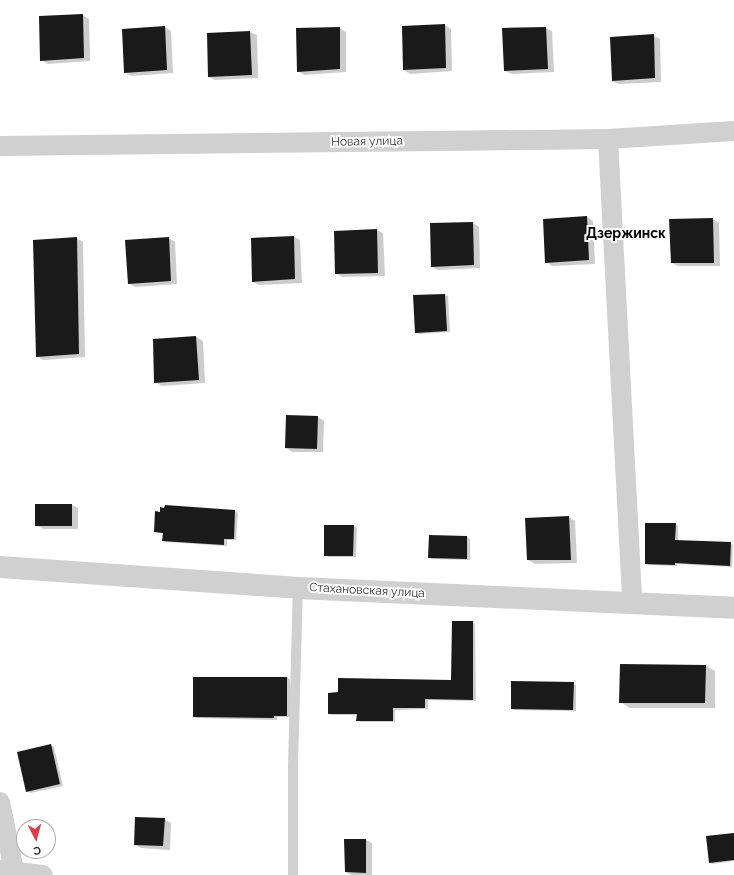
<!DOCTYPE html>
<meta charset="utf-8">
<style>
body{margin:0}
#map{position:relative;width:734px;height:875px;overflow:hidden;background:#fff;font-family:Raleway,sans-serif}
div>[style]{position:absolute}
[style*='--x']{left:calc(var(--x)*1px);top:calc(var(--y)*1px);width:calc(var(--w)*1px);rotate:calc(var(--a)*1deg)}
.shadow>*{inset:0;background:#0003}
.building>*{inset:0;background:#1a1a1a}
.service>*{height:10px;margin:-5px;padding:0 5px;transform-origin:5px;border-radius:5px;background:#d0d0d0}
.minor>*{height:20px;margin:-10px;padding:0 10px;transform-origin:10px;border-radius:10px;background:#d0d0d0}
.tertiary>*{height:22px;margin:-11px;padding:0 11px;transform-origin:11px;border-radius:11px;background:#d0d0d0}
span{translate:-50% -50%;white-space:nowrap;text-align:center;line-height:1.15;-webkit-text-stroke:4px #fff;paint-order:stroke}
.street-label{font-size:12px;color:#333}
.quarter-label{font-size:14px;color:#000;font-weight:700}
.north{position:absolute;left:16px;top:819px;width:40px;height:40px;box-sizing:border-box;background:#fff;border:1px solid #adadad;border-radius:50%;rotate:174deg;font-size:11px;font-weight:700;line-height:16px;text-align:center;color:#333}
.north::after{content:'';display:block;margin:auto;width:14px;height:18px;background:#e63946;clip-path:polygon(50% 0,100% 100%,50% 72%,0 100%)}
</style>
<div id="map">
<div class="shadow">
<i style="clip-path:polygon(82px 15px,89px 19px,90px 61px,48px 64px,41px 60px)"></i>
<i style="clip-path:polygon(445px 25px,451px 29px,452px 71px,410px 74px,404px 70px)"></i>
<i style="clip-path:polygon(165px 27px,171px 31px,173px 73px,131px 76px,125px 72px)"></i>
<i style="clip-path:polygon(339px 28px,346px 32px,346px 72px,304px 75px,298px 71px)"></i>
<i style="clip-path:polygon(545px 28px,552px 31px,554px 72px,512px 74px,505px 71px)"></i>
<i style="clip-path:polygon(250px 32px,257px 35px,258px 78px,215px 80px,209px 77px,208px 34px)"></i>
<i style="clip-path:polygon(654px 36px,660px 39px,661px 82px,619px 84px,612px 81px)"></i>
<i style="clip-path:polygon(587px 217px,593px 221px,595px 264px,552px 266px,546px 262px)"></i>
<i style="clip-path:polygon(713px 219px,719px 223px,720px 266px,678px 266px,672px 263px)"></i>
<i style="clip-path:polygon(473px 223px,479px 227px,480px 268px,438px 270px,432px 267px,431px 224px)"></i>
<i style="clip-path:polygon(377px 230px,383px 233px,385px 276px,342px 277px,336px 273px,335px 232px)"></i>
<i style="clip-path:polygon(294px 237px,300px 240px,302px 283px,259px 285px,253px 282px,252px 239px)"></i>
<i style="clip-path:polygon(76px 238px,83px 242px,85px 357px,43px 360px,37px 356px)"></i>
<i style="clip-path:polygon(168px 238px,175px 242px,177px 284px,135px 287px,128px 283px)"></i>
<i style="clip-path:polygon(445px 295px,448px 296px,450px 332px,419px 334px,416px 332px,414px 296px)"></i>
<i style="clip-path:polygon(196px 337px,203px 341px,205px 383px,162px 386px,155px 382px,154px 340px)"></i>
<i style="clip-path:polygon(318px 417px,324px 421px,323px 452px,292px 452px,286px 448px)"></i>
<i style="clip-path:polygon(72px 505px,78px 508px,78px 529px,43px 529px,36px 525px)"></i>
<i style="clip-path:polygon(235px 511px,238px 513px,236px 540px,227px 540px,227px 546px,166px 542px,163px 540px,164px 533px,155px 532px)"></i>
<i style="clip-path:polygon(569px 517px,575px 521px,577px 563px,535px 564px,528px 560px)"></i>
<i style="clip-path:polygon(675px 524px,678px 526px,678px 541px,730px 543px,733px 545px,732px 567px,677px 564px,677px 566px,649px 565px,646px 564px)"></i>
<i style="clip-path:polygon(354px 526px,357px 528px,356px 557px,328px 557px,325px 555px)"></i>
<i style="clip-path:polygon(467px 537px,470px 539px,470px 560px,432px 559px,429px 557px)"></i>
<i style="clip-path:polygon(473px 622px,475px 624px,476px 701px,428px 700px,428px 709px,395px 710px,395px 722px,360px 722px,357px 720px,358px 715px,332px 715px,329px 714px,452px 681px)"></i>
<i style="clip-path:polygon(706px 666px,715px 671px,715px 708px,630px 708px,620px 702px)"></i>
<i style="clip-path:polygon(287px 678px,290px 679px,290px 717px,277px 717px,277px 720px,197px 718px,194px 716px)"></i>
<i style="clip-path:polygon(573px 683px,576px 685px,576px 711px,515px 710px,512px 708px)"></i>
<i style="clip-path:polygon(51px 745px,54px 747px,63px 786px,30px 793px,27px 791px)"></i>
<i style="clip-path:polygon(164px 819px,171px 823px,170px 850px,141px 848px,135px 845px)"></i>
<i style="clip-path:polygon(734px 834px,734px 861px,712px 864px,710px 862px)"></i>
<i style="clip-path:polygon(366px 840px,372px 843px,372px 875px,351px 875px,346px 872px)"></i>
</div>
<div class="building">
<i style="clip-path:polygon(83px 14px,84px 58px,40px 61px,39px 16px)"></i>
<i style="clip-path:polygon(445px 24px,446px 68px,403px 70px,402px 26px)"></i>
<i style="clip-path:polygon(165px 26px,167px 70px,124px 73px,122px 29px)"></i>
<i style="clip-path:polygon(340px 27px,340px 69px,297px 72px,296px 28px)"></i>
<i style="clip-path:polygon(546px 27px,548px 69px,504px 71px,502px 28px)"></i>
<i style="clip-path:polygon(250px 31px,252px 75px,208px 77px,207px 33px)"></i>
<i style="clip-path:polygon(654px 34px,655px 78px,612px 81px,610px 37px)"></i>
<i style="clip-path:polygon(587px 216px,589px 260px,545px 263px,543px 219px)"></i>
<i style="clip-path:polygon(713px 218px,714px 263px,671px 263px,669px 219px)"></i>
<i style="clip-path:polygon(473px 222px,474px 265px,431px 267px,430px 223px)"></i>
<i style="clip-path:polygon(377px 229px,378px 273px,335px 274px,334px 231px)"></i>
<i style="clip-path:polygon(294px 236px,295px 279px,252px 282px,251px 238px)"></i>
<i style="clip-path:polygon(77px 237px,79px 354px,36px 357px,33px 240px)"></i>
<i style="clip-path:polygon(169px 237px,171px 281px,128px 284px,125px 240px)"></i>
<i style="clip-path:polygon(445px 294px,447px 331px,415px 333px,413px 295px)"></i>
<i style="clip-path:polygon(196px 336px,199px 380px,154px 383px,153px 339px)"></i>
<i style="clip-path:polygon(286px 415px,318px 416px,317px 449px,285px 448px)"></i>
<i style="clip-path:polygon(35px 504px,72px 504px,72px 526px,35px 526px)"></i>
<i style="clip-path:polygon(165px 505px,235px 510px,234px 539px,224px 539px,224px 545px,162px 541px,163px 533px,154px 532px,155px 511px,160px 512px,160px 507px,164px 508px)"></i>
<i style="clip-path:polygon(569px 516px,571px 560px,527px 560px,525px 518px)"></i>
<i style="clip-path:polygon(645px 523px,676px 523px,675px 540px,731px 542px,730px 566px,675px 563px,675px 565px,645px 564px)"></i>
<i style="clip-path:polygon(324px 525px,354px 525px,353px 556px,324px 556px)"></i>
<i style="clip-path:polygon(429px 535px,467px 536px,467px 559px,428px 558px)"></i>
<i style="clip-path:polygon(452px 621px,473px 621px,473px 700px,425px 699px,425px 708px,393px 708px,393px 721px,356px 721px,357px 714px,328px 714px,328px 693px,338px 692px,338px 678px,451px 680px)"></i>
<i style="clip-path:polygon(620px 664px,706px 665px,705px 703px,619px 703px)"></i>
<i style="clip-path:polygon(193px 677px,287px 677px,287px 716px,274px 716px,274px 718px,193px 717px)"></i>
<i style="clip-path:polygon(511px 681px,574px 682px,573px 710px,511px 709px)"></i>
<i style="clip-path:polygon(51px 744px,60px 784px,26px 792px,17px 752px)"></i>
<i style="clip-path:polygon(135px 817px,165px 818px,163px 846px,134px 845px)"></i>
<i style="clip-path:polygon(734px 833px,734px 860px,709px 863px,706px 836px)"></i>
<i style="clip-path:polygon(344px 839px,366px 839px,366px 873px,345px 872px)"></i>
</div>
<div class="service">
<i style="--x:293;--y:875;--w:110;--a:-90"></i>
<i style="--x:293;--y:765;--w:177;--a:-88.4"></i>
</div>
<div class="minor">
<i style="--x:608;--y:139;--w:466;--a:87"></i>
<i style="--x:0;--y:146;--w:608;--a:-0.66"></i>
<i style="--x:608;--y:139;--w:126;--a:-3.6"></i>
<i style="--x:0;--y:802;--w:75;--a:78.4"></i>
<i style="--x:1;--y:870;--w:42;--a:6.8"></i>
</div>
<div class="tertiary">
<i style="--x:0;--y:567;--w:299;--a:4"></i>
<i style="--x:298;--y:588;--w:436;--a:2.6"></i>
</div>
<div class="street-label">
<span style="left:367px;top:142px;rotate:-1deg">Новая улица</span>
<span style="left:367px;top:591px;rotate:3deg">Стахановская улица</span>
</div>
<div class="quarter-label">
<span style="left:626px;top:233px">Дзержинск</span>
</div>
<div class="north">С</div>
</div>
